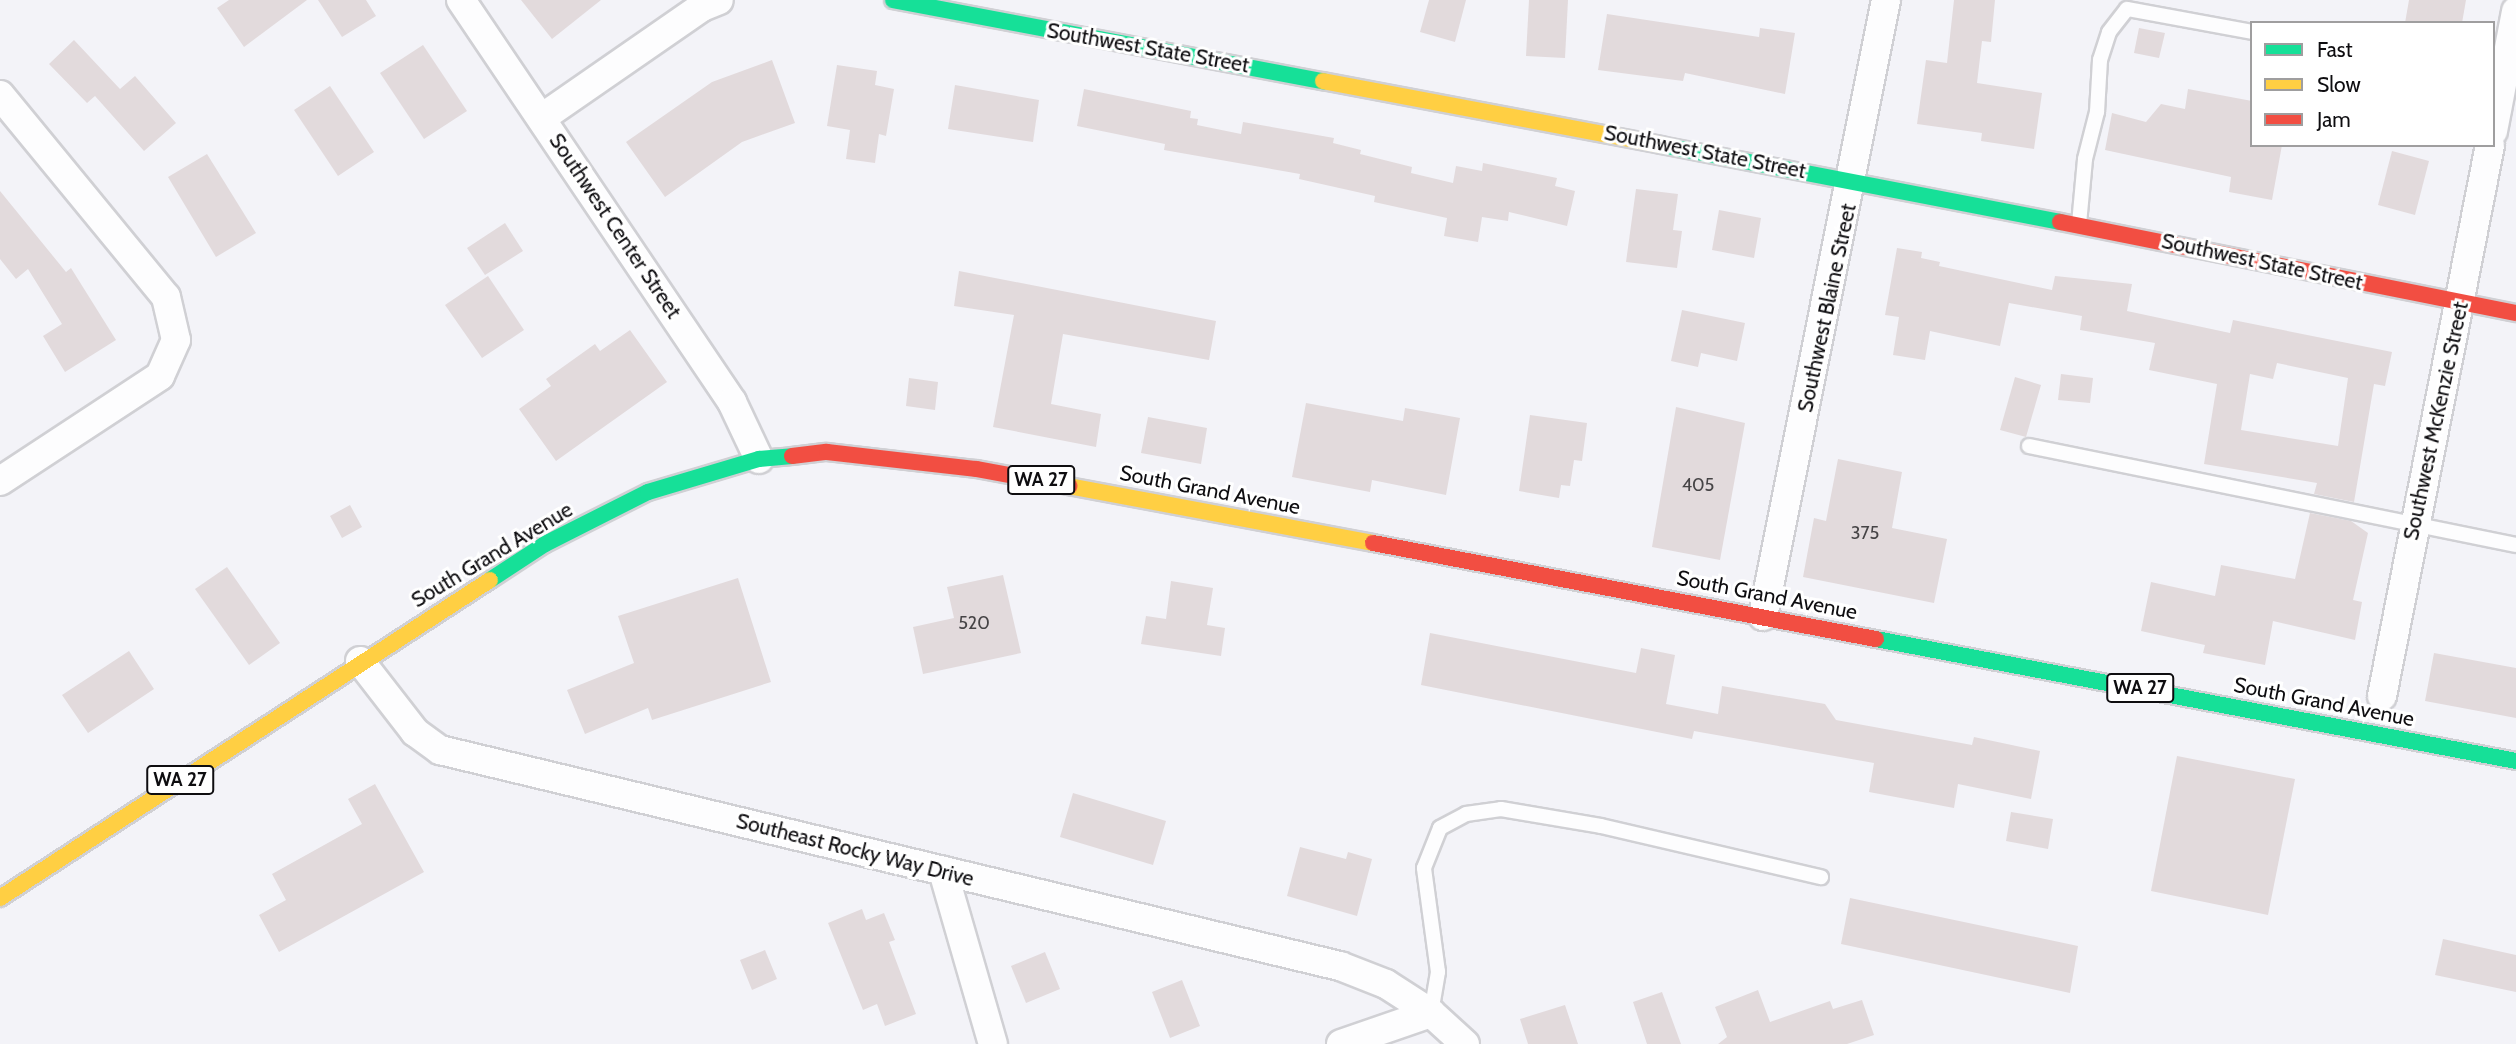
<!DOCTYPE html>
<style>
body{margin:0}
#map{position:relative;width:2516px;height:1044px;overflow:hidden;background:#f3f3f8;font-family:Cabin,sans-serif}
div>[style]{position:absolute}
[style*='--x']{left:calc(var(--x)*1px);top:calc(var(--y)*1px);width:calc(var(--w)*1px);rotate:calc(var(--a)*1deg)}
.building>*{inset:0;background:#e2dadc}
.roads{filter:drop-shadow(2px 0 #d0d0d4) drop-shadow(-2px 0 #d0d0d4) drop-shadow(0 2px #d0d0d4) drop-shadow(0 -2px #d0d0d4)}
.lane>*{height:14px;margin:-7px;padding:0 7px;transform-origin:7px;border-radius:7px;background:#fdfdfe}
.street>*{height:28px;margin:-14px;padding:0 14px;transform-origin:14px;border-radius:14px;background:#fdfdfe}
.fast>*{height:16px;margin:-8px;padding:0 8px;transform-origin:8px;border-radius:8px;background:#16e098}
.slow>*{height:16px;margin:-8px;padding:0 8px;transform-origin:8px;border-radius:8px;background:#ffcf43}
.jam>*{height:16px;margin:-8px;padding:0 8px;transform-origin:8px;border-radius:8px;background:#f24e42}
span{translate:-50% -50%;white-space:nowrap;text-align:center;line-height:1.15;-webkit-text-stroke:6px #fff;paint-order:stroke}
.number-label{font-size:18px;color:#464446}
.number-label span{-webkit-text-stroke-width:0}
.shield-label span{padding:2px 5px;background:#fff;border:2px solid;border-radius:5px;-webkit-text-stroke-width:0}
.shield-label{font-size:19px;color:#0e0d10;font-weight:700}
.street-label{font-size:21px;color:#0e0d10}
.legend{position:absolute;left:2250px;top:21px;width:245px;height:126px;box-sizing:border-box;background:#fff;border:2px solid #9f9e9f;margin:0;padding:9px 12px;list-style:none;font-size:21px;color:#0e0d10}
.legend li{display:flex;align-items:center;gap:14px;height:35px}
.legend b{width:35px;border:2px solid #9f9e9f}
</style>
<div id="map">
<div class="building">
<i style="clip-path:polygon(229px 0,307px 0,244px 47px,217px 8px)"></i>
<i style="clip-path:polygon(318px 0,366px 0,376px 16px,342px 37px)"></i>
<i style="clip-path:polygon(521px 0,601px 0,552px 39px)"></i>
<i style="clip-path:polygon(1429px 0,1466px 0,1455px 42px,1420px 32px)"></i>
<i style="clip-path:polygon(1529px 0,1568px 0,1565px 58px,1526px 56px)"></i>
<i style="clip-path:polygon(1954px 0,1995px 0,1991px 42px,1982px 41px,1977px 83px,2042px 93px,2034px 149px,1981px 141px,1982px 133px,1917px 124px,1926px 60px,1947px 63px)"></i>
<i style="clip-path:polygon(2409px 0,2466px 0,2462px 23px,2405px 23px)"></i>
<i style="clip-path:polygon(1607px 14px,1759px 37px,1760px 28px,1795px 33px,1785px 94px,1685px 73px,1683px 81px,1598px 70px)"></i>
<i style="clip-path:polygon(2139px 28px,2165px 33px,2159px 58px,2134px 53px)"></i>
<i style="clip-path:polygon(74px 40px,120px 89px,135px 76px,176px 123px,144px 151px,95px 96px,87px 103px,49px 64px)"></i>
<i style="clip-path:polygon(423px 45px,467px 111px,424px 139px,380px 73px)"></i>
<i style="clip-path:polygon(772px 60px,795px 123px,742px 142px,665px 197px,626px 142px,712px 82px)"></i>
<i style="clip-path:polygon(837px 65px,877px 71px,875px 85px,894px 89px,886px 136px,879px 134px,875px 163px,846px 159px,850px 130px,827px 126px)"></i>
<i style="clip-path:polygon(955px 85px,1039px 100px,1033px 142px,948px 129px)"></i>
<i style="clip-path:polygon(330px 86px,374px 152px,338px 176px,294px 110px)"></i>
<i style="clip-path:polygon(1084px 89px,1191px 111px,1190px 118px,1198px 119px,1197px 125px,1241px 134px,1243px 122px,1334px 138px,1333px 143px,1361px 150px,1360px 154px,1412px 167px,1411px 173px,1453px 183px,1456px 166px,1482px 171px,1483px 163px,1557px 178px,1555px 186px,1575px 191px,1567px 226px,1509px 212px,1508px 221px,1482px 217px,1478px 242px,1444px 236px,1447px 218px,1374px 202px,1375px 196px,1299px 179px,1300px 174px,1164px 150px,1165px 144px,1077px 126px)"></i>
<i style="clip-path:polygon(2188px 89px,2252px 101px,2252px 145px,2282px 145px,2272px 200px,2229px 192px,2231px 177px,2105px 150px,2112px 113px,2146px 122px,2161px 104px,2185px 109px)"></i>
<i style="clip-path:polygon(2392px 151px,2429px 161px,2415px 215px,2378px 205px)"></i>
<i style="clip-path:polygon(207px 154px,256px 233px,216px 257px,168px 177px)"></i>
<i style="clip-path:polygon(1636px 189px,1678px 194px,1673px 230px,1682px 231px,1677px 268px,1626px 262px)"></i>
<i style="clip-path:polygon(0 191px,66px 272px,71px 268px,116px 340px,65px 372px,43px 336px,62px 324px,28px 269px,16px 279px,0 259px)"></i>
<i style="clip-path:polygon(1719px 210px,1761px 218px,1754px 258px,1712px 250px)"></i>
<i style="clip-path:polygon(505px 223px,523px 251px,485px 275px,467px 248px)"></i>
<i style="clip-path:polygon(evenodd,1897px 248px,1922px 252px,1921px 258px,1940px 262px,1939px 266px,2052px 290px,2055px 276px,2132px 284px,2127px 311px,2230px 333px,2233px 320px,2392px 352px,2385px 386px,2374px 384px,2354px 502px,2314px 494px,2317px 483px,2204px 464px,2217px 384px,2149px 370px,2155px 343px,2080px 330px,2082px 316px,2009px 303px,2000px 346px,1930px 331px,1925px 360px,1893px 355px,1899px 317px,1885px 315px,1897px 248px,2277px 363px,2348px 378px,2338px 446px,2241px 430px,2250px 374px,2273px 379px,2277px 363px)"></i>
<i style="clip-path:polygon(959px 271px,1216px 321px,1209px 360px,1063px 334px,1051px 404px,1101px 414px,1096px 447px,993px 427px,1014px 315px,954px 306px)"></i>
<i style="clip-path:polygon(488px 276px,524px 330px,482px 358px,445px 305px)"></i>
<i style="clip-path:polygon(1682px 310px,1745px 323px,1737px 361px,1701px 353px,1698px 367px,1671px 361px)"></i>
<i style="clip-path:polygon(630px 330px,667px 382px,556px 461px,519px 409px,551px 386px,546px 379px,595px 344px,600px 351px)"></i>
<i style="clip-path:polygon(2061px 374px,2093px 378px,2090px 403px,2058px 400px)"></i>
<i style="clip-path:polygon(2015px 377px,2041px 385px,2026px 437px,2000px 430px)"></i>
<i style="clip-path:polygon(909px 378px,938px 382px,935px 410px,906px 406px)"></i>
<i style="clip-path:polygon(1306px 403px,1403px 421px,1405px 408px,1460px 418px,1446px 495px,1372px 480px,1370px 492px,1292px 477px)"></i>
<i style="clip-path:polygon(1676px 407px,1745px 423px,1720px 560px,1652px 547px)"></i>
<i style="clip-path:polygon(1530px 415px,1587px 423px,1582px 461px,1574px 460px,1570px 486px,1561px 485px,1559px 498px,1519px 491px)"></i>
<i style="clip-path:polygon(1148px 417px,1207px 428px,1201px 464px,1141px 453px)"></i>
<i style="clip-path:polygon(1838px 459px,1902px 472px,1892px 528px,1947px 539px,1934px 603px,1803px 577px,1814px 518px,1826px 521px)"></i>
<i style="clip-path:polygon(350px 505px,362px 527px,342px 538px,330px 516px)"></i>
<i style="clip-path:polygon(2310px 513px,2351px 521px,2368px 533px,2353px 600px,2362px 602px,2355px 640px,2273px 621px,2265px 665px,2203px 653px,2205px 645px,2141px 631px,2151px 582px,2215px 596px,2221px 565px,2295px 579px)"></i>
<i style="clip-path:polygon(227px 567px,280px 643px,249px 665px,195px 589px)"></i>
<i style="clip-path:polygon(1003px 575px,1021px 653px,923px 674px,913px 627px,954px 618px,947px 587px)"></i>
<i style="clip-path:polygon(738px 578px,771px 682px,652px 720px,648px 708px,585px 734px,567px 690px,634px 663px,618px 616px)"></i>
<i style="clip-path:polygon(1171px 581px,1213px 588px,1207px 625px,1225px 628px,1221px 656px,1141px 644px,1146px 616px,1166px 619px)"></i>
<i style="clip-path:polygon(1430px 633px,1636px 673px,1641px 648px,1675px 655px,1666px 704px,1718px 714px,1722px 686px,1825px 704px,1836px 720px,1972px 745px,1974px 737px,2040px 751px,2031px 799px,1958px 784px,1954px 808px,1869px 792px,1874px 763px,1694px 731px,1692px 739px,1421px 685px)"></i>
<i style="clip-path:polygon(129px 651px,154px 689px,88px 733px,62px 695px)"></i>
<i style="clip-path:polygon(2434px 653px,2516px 668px,2516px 718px,2425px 701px)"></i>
<i style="clip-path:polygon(2177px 756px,2295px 779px,2268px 915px,2151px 891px)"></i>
<i style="clip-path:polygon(375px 784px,424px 872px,279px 952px,259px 915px,286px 900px,272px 874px,362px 824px,348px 799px)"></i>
<i style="clip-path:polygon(1073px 793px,1166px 821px,1153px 865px,1060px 837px)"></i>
<i style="clip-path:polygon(2011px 812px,2053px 819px,2048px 849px,2006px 841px)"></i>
<i style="clip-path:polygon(1300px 847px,1346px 859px,1348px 852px,1372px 859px,1357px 916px,1287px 896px)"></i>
<i style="clip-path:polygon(1850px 898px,2078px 946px,2070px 993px,1841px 944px)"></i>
<i style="clip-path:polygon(862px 909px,866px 920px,884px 913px,895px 940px,889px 942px,916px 1014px,885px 1026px,877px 1004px,863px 1010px,828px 923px)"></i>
<i style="clip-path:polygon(2443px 939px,2516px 955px,2516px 992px,2435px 975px)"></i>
<i style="clip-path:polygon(765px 950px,777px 979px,752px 990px,740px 960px)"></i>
<i style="clip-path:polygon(1045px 952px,1060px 989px,1026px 1003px,1011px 966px)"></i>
<i style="clip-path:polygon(1182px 980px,1200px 1026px,1170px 1038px,1152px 992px)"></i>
<i style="clip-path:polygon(1758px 990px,1770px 1022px,1830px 1001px,1833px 1009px,1862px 1000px,1874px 1035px,1847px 1044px,1718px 1044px,1727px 1037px,1715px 1007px)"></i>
<i style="clip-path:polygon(1662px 992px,1681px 1044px,1647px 1044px,1633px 1002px)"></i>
<i style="clip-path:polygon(1565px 1005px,1578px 1044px,1528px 1044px,1520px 1019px)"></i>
</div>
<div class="roads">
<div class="lane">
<i style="--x:2079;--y:224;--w:65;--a:-84.7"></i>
<i style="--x:2085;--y:159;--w:49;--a:-75.7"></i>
<i style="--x:2097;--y:112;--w:52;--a:-86.7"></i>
<i style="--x:2100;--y:60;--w:29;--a:-72"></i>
<i style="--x:2109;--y:32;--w:29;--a:-52"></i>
<i style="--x:2127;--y:9;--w:127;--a:10.4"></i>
<i style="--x:2029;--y:446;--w:497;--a:11.5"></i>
<i style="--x:1431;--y:1013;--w:42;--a:-80.3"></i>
<i style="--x:1438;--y:972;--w:105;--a:-97.7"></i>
<i style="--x:1424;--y:868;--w:43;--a:-68.2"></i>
<i style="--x:1440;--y:828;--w:30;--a:-28"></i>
<i style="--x:1466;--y:814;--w:35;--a:-8"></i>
<i style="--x:1501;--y:809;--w:101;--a:9.6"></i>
<i style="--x:1601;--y:826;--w:226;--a:13.1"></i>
</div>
<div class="street">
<i style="--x:461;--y:0;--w:485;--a:56"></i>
<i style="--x:732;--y:402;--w:63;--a:64.7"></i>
<i style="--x:0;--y:95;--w:261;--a:50.6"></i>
<i style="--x:166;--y:297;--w:44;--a:76.9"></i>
<i style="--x:176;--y:340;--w:39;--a:114"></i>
<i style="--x:160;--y:376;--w:191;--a:146.7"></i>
<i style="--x:543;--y:117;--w:193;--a:-34.7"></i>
<i style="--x:702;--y:7;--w:18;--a:-22"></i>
<i style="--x:2493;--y:131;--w:122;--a:-79.1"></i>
<i style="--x:1763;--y:616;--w:628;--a:-78.71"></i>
<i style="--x:360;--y:661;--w:90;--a:52.2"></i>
<i style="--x:415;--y:732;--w:31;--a:36"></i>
<i style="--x:440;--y:750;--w:926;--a:13.5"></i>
<i style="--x:1340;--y:966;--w:49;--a:21.4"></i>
<i style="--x:1386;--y:984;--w:54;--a:32.8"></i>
<i style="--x:1431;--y:1013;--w:46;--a:42.4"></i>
<i style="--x:2382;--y:696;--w:561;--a:-78.91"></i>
<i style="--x:943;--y:871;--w:180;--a:73.9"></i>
<i style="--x:1341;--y:1044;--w:95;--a:-19"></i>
</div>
<div class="fast">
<i style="--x:893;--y:0;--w:438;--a:10.7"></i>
<i style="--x:1661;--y:145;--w:406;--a:10.9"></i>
<i style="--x:490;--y:580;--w:66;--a:-33.2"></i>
<i style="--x:545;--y:544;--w:115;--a:-26.8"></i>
<i style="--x:648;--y:492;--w:116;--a:-16.6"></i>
<i style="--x:759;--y:459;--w:33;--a:-5"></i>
<i style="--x:1876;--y:639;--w:652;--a:10.79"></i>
</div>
<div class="slow">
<i style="--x:1323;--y:81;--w:344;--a:10.7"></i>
<i style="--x:1069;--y:486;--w:309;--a:10.6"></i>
<i style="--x:0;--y:898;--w:584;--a:-32.98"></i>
</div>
<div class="jam">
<i style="--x:2060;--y:222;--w:465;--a:11.3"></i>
<i style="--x:792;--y:456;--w:35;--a:-7"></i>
<i style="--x:827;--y:452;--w:151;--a:6.5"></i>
<i style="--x:977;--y:469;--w:94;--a:10.5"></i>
<i style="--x:1373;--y:543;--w:512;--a:10.81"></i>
</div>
</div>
<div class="number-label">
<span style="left:1698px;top:485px">405</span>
<span style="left:1865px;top:533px">375</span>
<span style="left:974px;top:623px">520</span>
</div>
<div class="shield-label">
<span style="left:1041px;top:480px">WA 27</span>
<span style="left:2140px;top:688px">WA 27</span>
<span style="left:180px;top:780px">WA 27</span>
</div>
<div class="street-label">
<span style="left:1148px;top:48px;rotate:10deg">Southwest State Street</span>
<span style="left:1705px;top:152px;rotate:11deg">Southwest State Street</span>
<span style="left:615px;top:226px;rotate:56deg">Southwest Center Street</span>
<span style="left:2262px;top:262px;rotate:12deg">Southwest State Street</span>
<span style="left:1827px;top:308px;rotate:-78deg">Southwest Blaine Street</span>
<span style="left:2436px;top:421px;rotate:-78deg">Southwest McKenzie Street</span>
<span style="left:1210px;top:490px;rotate:11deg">South Grand Avenue</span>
<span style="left:492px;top:555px;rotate:-31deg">South Grand Avenue</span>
<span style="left:1767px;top:595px;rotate:11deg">South Grand Avenue</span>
<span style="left:2324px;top:702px;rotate:11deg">South Grand Avenue</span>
<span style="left:855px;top:850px;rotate:14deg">Southeast Rocky Way Drive</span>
</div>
<ul class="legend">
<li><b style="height:9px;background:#16e098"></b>Fast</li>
<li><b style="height:9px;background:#ffcf43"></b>Slow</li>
<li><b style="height:9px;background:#f24e42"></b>Jam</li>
</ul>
</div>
